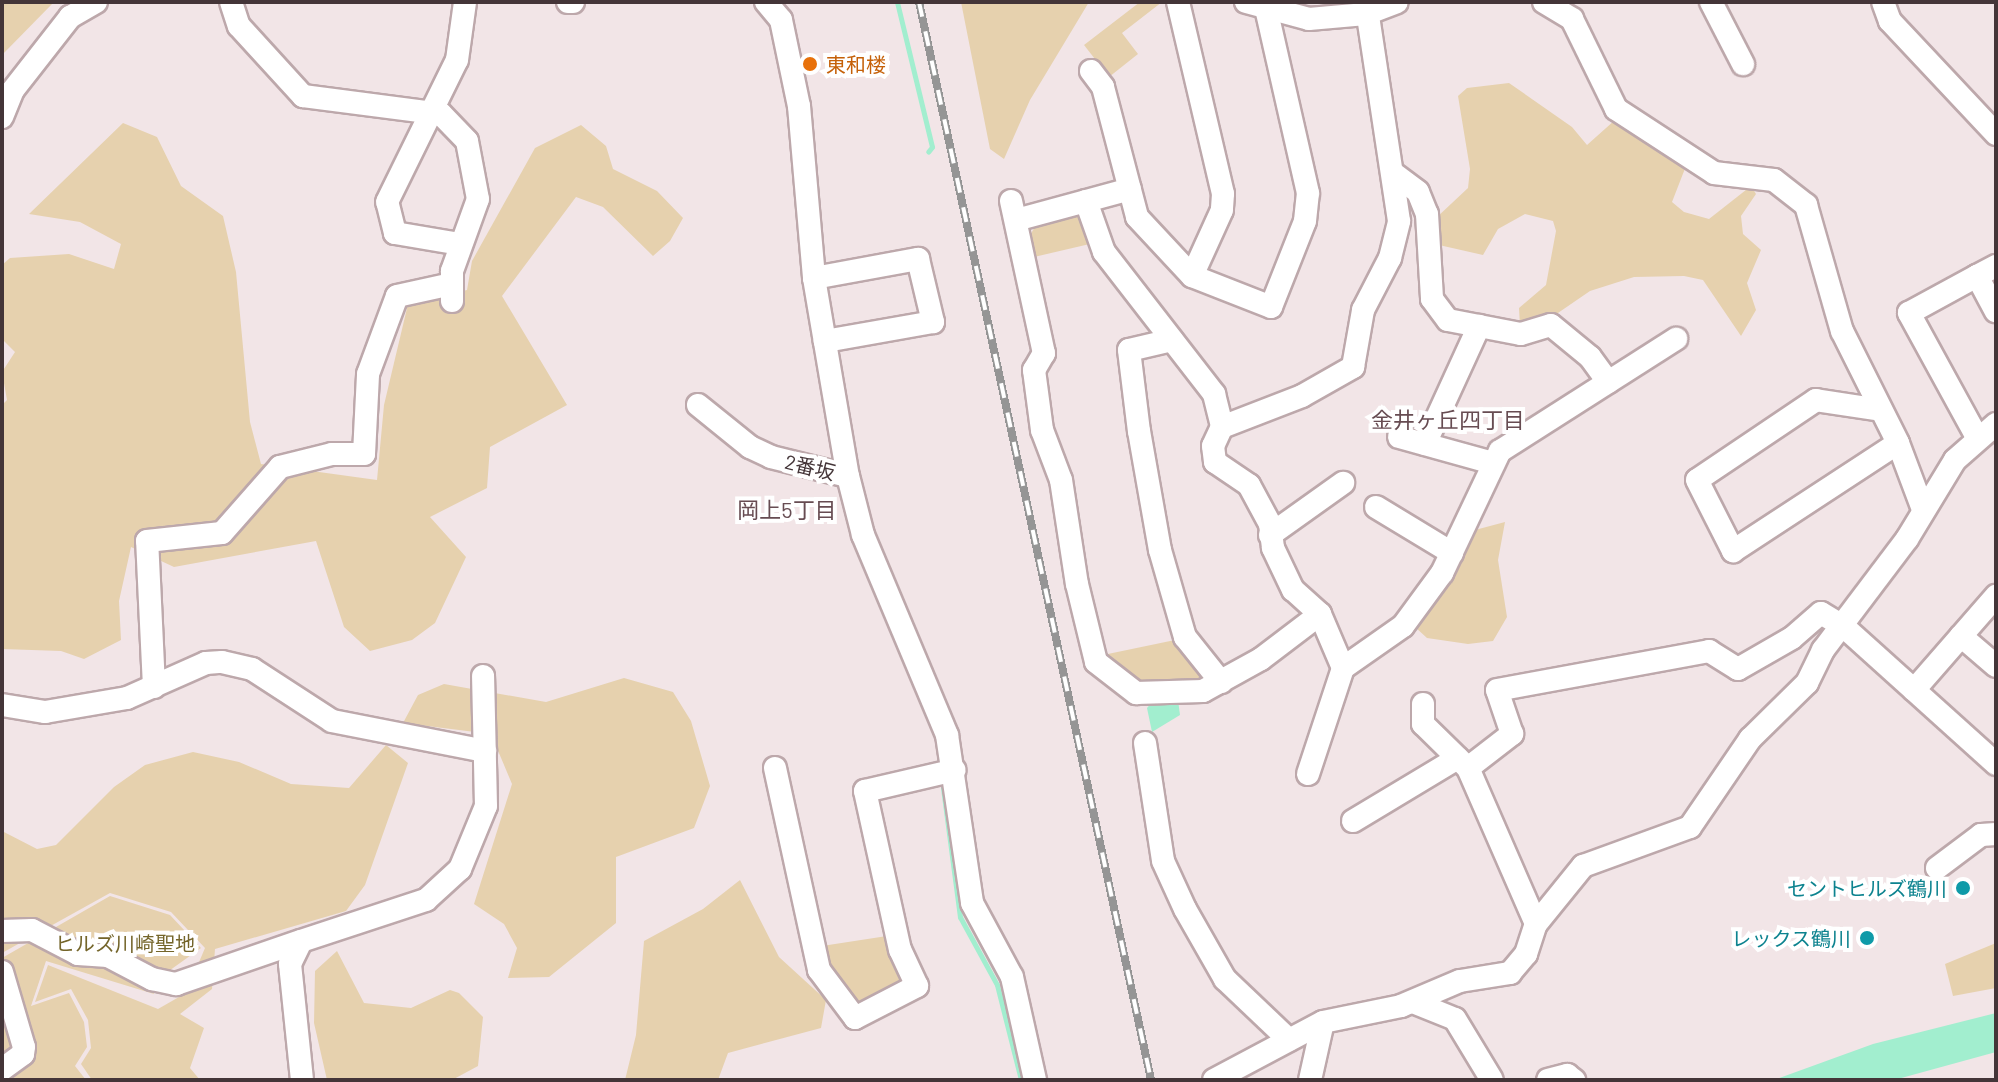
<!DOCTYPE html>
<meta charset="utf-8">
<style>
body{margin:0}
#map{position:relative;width:1998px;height:1082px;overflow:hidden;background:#f2e5e7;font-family:Barlow,"Noto Sans JP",sans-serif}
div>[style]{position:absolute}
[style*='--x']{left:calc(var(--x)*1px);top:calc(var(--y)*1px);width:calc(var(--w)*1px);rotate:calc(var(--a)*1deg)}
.green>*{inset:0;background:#e6d1ae}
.water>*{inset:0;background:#a2eecf}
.stream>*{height:5px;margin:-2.5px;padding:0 2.5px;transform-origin:2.5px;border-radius:2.5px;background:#a2eecf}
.roads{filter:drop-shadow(2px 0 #bda8ab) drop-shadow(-2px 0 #bda8ab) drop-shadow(0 2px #bda8ab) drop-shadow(0 -2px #bda8ab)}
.minor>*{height:22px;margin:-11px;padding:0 11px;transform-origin:11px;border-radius:11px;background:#fff}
.rail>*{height:8px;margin-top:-4px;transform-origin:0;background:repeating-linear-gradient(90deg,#fff 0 15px,#959595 0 30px);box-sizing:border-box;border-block:2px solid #959595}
.dots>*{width:22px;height:22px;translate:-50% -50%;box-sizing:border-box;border:4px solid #fff;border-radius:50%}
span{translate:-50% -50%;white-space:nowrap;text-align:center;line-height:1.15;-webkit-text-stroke:8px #fff;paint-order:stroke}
.food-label{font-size:20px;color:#c56008}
.left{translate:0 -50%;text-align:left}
.street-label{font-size:20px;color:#443538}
.culture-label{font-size:20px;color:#0d838f}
.right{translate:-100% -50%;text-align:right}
.park-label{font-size:20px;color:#74652a}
.neighbourhood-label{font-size:22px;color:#674c52}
.frame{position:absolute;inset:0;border:4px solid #443538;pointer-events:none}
</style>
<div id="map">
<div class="green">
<i style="clip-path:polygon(2px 2px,54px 2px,2px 55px)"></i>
<i style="clip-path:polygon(961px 2px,1089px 2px,1030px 100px,1004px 159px,990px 149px)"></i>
<i style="clip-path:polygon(1140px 2px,1162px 2px,1122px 33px,1138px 54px,1109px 77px,1084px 45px)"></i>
<i style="clip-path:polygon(1509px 83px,1572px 127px,1587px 145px,1615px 120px,1686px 166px,1672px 202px,1684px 212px,1709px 219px,1751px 186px,1756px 194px,1741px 216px,1743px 234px,1761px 250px,1747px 283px,1756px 310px,1741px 336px,1703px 280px,1684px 276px,1634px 277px,1590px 291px,1555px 315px,1520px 326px,1519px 308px,1546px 285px,1556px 231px,1553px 221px,1525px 214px,1498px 229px,1483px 255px,1439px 245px,1436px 218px,1468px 188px,1470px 169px,1458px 96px,1467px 88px)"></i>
<i style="clip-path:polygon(123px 123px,157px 137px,181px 186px,223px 216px,236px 272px,250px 422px,261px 464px,377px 480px,384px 405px,408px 304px,467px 290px,472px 261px,535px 148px,581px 125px,606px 146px,613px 169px,657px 191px,683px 218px,670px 241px,653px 256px,603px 207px,576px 197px,502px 296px,567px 405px,490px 447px,487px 488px,430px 517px,466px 557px,435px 623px,412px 640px,370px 651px,344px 627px,316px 541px,174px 567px,131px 547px,119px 601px,121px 640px,84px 659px,61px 651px,2px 649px,2px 405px,7px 400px,2px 372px,15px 352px,2px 339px,2px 265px,10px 258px,69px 254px,114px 269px,121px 244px,80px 222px,29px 214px)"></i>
<i style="clip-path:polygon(1079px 213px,1094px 243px,1034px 257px,1029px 237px,1036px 225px)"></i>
<i style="clip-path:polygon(1505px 522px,1498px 560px,1507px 617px,1493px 641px,1468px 644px,1427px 638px,1415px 627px,1475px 530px)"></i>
<i style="clip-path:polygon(1175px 640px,1207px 677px,1204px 682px,1135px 683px,1103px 655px)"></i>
<i style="clip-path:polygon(624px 678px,673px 692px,691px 721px,710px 786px,694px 828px,616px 857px,616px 923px,549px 977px,508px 978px,517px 948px,504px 924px,474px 904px,512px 784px,491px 734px,403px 723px,418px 695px,444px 684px,546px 702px)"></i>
<i style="clip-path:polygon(386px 745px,408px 763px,365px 885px,346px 911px,215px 949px,212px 989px,180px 1014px,204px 1028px,190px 1068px,200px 1080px,92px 1080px,81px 1064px,91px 1048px,88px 1020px,71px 989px,35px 1002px,48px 965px,158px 1009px,186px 993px,205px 948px,171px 912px,110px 893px,2px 953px,2px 831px,37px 849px,56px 845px,114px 787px,145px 765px,193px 752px,239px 762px,291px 784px,349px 788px)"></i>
<i style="clip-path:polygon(740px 880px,779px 957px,826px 1000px,821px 1028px,728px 1053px,718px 1080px,625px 1080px,636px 1035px,644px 941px,703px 909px)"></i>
<i style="clip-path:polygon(110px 896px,170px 915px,201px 948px,152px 983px,154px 994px,46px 961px,31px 1006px,69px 993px,84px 1022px,87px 1047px,75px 1066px,86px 1080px,2px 1080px,2px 958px)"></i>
<i style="clip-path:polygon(887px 936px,903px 978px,897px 987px,860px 1004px,845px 994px,824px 961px,822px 946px)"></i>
<i style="clip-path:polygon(1996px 943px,1996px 988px,1953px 996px,1945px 964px)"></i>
<i style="clip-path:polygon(337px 951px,364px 1003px,411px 1008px,450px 990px,459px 993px,483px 1017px,478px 1066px,452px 1080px,327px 1080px,314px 1023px,315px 971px)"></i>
</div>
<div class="water">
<i style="clip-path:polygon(1154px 700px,1178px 700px,1180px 715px,1152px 732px,1147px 708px)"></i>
<i style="clip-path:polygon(1996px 1013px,1996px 1052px,1894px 1080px,1774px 1080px,1873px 1044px)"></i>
</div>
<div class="stream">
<i style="--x:897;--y:2;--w:149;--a:76.4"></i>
<i style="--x:932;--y:147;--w:6;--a:129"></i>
<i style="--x:943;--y:788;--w:130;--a:82.5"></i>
<i style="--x:960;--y:917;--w:77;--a:61.4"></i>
<i style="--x:997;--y:985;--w:98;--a:75.8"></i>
</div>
<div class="roads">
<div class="minor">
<i style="--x:231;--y:2;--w:25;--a:72"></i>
<i style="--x:239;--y:26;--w:95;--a:47.6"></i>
<i style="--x:303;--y:96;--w:139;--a:7.4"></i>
<i style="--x:441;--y:114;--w:37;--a:46"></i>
<i style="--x:467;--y:141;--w:59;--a:79.3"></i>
<i style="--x:478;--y:199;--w:77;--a:109.9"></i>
<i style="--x:452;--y:271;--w:30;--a:90"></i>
<i style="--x:568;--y:2;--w:5;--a:0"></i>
<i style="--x:766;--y:2;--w:23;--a:50"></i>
<i style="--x:781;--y:20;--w:88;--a:78.2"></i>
<i style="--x:799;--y:106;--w:173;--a:85"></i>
<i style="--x:814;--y:278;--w:201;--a:80.3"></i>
<i style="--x:848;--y:476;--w:61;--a:75.7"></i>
<i style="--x:863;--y:535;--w:217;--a:67.2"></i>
<i style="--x:947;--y:735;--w:170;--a:81.5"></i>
<i style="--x:972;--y:903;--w:84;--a:61.6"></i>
<i style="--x:1012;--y:977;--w:106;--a:77.4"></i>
<i style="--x:1178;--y:2;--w:197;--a:76.8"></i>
<i style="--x:1223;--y:194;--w:16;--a:94"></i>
<i style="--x:1222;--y:210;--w:72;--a:114.4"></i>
<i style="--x:1246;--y:2;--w:65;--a:15.1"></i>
<i style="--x:1309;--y:19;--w:57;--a:-5"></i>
<i style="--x:1366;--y:14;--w:33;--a:-21"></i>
<i style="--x:1544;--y:2;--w:33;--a:31"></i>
<i style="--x:1572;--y:19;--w:100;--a:63.9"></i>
<i style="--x:1616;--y:109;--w:117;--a:33.1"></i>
<i style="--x:1714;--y:173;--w:60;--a:6.7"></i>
<i style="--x:1774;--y:180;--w:41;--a:38"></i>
<i style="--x:1806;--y:205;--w:131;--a:74.1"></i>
<i style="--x:1842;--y:331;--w:125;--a:63.4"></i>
<i style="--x:1898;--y:443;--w:68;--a:69.4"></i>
<i style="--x:1711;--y:2;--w:70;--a:62.7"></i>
<i style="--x:1883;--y:2;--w:20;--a:70"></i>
<i style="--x:1890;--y:21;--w:155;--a:46.8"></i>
<i style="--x:1091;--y:71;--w:20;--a:53"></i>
<i style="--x:1103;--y:87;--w:134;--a:75.3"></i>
<i style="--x:1137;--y:217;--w:81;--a:47"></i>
<i style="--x:1192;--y:276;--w:85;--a:21.4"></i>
<i style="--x:1271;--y:307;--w:92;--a:-68.4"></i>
<i style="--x:1305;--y:221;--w:28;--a:-84"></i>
<i style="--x:1308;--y:193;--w:190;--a:-102.8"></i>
<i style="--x:2;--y:117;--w:29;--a:-68"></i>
<i style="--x:13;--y:90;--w:93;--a:-52"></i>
<i style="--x:70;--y:17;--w:30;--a:-30"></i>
<i style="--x:1393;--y:173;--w:31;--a:37"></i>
<i style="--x:1418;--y:192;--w:24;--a:68"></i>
<i style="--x:1427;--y:214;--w:85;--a:86.6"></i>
<i style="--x:1432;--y:299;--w:26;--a:53"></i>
<i style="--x:1448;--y:320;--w:74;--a:10.9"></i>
<i style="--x:1521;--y:334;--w:31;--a:-17"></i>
<i style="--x:1551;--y:325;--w:50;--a:39.4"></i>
<i style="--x:1590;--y:357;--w:31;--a:54"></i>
<i style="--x:1011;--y:201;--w:156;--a:77.8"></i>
<i style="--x:1044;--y:353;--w:20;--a:120"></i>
<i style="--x:1034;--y:370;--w:61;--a:82.4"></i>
<i style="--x:1042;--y:430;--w:53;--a:69.2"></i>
<i style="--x:1061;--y:480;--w:105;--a:81.3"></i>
<i style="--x:1077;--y:584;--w:80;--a:76.3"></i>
<i style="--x:1096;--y:662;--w:51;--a:37.8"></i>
<i style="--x:1136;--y:693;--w:67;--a:-1.7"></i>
<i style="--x:1203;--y:691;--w:66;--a:-28.9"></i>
<i style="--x:1261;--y:659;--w:74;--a:-37.3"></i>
<i style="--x:1086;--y:201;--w:54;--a:70.6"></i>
<i style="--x:1104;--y:252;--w:180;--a:52.2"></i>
<i style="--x:1214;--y:394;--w:34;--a:76"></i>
<i style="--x:1016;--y:220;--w:118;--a:-15.2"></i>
<i style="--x:460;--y:244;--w:66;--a:-170.4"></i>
<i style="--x:395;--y:233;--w:32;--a:-104"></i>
<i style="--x:387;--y:202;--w:158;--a:-63.8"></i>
<i style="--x:457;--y:60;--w:59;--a:-82.1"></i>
<i style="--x:1977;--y:276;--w:21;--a:-28"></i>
<i style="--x:814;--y:278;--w:106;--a:-10.4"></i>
<i style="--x:918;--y:259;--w:65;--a:76.6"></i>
<i style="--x:933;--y:322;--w:110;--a:170"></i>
<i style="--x:1172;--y:340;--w:44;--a:166.9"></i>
<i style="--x:1129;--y:350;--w:82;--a:83"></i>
<i style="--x:1139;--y:431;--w:121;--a:80"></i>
<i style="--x:1160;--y:550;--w:91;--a:74"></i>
<i style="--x:1185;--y:637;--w:58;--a:51.3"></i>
<i style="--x:698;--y:405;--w:67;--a:38.9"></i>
<i style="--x:750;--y:447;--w:23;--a:25"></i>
<i style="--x:771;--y:457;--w:79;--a:13.9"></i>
<i style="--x:1881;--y:410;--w:66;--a:-171.3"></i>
<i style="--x:1816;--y:400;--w:143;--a:146.1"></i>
<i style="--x:1697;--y:480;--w:80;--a:63.1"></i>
<i style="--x:1733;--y:551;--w:197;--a:-33.2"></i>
<i style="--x:1399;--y:437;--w:98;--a:15.5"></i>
<i style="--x:1978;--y:439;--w:144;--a:-118.7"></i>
<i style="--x:1909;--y:313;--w:77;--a:-28.6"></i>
<i style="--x:1977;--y:276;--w:40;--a:62"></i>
<i style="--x:1425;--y:444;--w:130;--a:-65.4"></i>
<i style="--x:1376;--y:507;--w:89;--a:31.2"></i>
<i style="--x:1270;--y:535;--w:90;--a:-35.5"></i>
<i style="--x:1961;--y:636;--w:46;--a:40.6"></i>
<i style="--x:1343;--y:668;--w:59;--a:-113.1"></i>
<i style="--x:1320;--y:614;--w:36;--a:-138"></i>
<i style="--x:1293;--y:590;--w:47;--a:-115.5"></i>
<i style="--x:1273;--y:548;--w:24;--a:-97"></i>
<i style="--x:1270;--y:524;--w:44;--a:-118.3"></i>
<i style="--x:1249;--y:485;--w:41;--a:-145.9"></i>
<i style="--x:1215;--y:462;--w:16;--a:-97"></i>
<i style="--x:1213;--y:446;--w:21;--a:-65"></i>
<i style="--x:1222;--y:427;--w:86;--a:-21.2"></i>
<i style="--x:1302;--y:396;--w:59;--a:-29.6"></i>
<i style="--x:1353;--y:367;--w:58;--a:-80"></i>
<i style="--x:1363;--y:310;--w:59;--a:-62.6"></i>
<i style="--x:1390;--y:258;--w:38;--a:-76"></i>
<i style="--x:1399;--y:221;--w:221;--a:-98.6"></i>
<i style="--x:154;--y:687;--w:146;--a:-92.7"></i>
<i style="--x:147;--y:541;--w:75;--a:-6.1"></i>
<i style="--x:222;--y:533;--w:88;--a:-48.7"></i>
<i style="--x:280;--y:467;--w:54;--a:-14"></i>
<i style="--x:332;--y:454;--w:32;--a:0"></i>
<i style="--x:364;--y:454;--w:80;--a:-87.1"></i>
<i style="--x:368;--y:374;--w:83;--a:-69.6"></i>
<i style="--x:397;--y:296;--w:56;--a:-12.3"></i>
<i style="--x:1914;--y:690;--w:125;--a:-48.9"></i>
<i style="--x:1423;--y:704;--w:20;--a:90"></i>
<i style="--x:1423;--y:724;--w:63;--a:44.4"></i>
<i style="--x:1468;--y:768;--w:170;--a:66.4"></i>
<i style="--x:2;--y:705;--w:44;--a:9.2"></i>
<i style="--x:45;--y:712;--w:83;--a:-9.7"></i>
<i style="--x:127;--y:698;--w:86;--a:-23.9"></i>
<i style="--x:206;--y:663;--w:16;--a:-4"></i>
<i style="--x:222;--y:662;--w:31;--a:13"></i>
<i style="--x:252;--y:669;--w:95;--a:33"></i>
<i style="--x:332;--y:721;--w:156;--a:11.1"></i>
<i style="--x:1145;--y:743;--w:119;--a:81.3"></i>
<i style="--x:1163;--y:861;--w:53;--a:65.4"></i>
<i style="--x:1185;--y:909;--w:81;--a:60.3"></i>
<i style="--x:1225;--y:979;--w:88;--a:43.6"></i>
<i style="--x:775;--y:768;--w:207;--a:77.7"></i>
<i style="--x:819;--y:970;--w:60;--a:53.1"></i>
<i style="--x:855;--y:1018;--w:70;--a:-27.3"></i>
<i style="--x:917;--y:986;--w:40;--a:-115"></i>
<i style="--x:900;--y:950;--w:163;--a:-102.4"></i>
<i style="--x:865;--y:791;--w:92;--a:-13.1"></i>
<i style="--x:1468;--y:768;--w:56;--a:-37.7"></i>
<i style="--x:1512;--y:734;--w:46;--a:-108.8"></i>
<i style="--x:1497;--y:690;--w:216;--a:-10.4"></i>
<i style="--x:1709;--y:651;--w:34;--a:32"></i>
<i style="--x:1738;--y:669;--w:62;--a:-29.9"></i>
<i style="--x:1792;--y:638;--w:38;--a:-41"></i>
<i style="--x:1821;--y:613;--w:26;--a:31"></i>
<i style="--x:1843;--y:626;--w:206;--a:42"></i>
<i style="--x:1308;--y:774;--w:112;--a:-71.7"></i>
<i style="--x:1343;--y:668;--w:73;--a:-35"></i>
<i style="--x:1403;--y:626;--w:66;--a:-53.7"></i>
<i style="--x:1442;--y:573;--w:135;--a:-64.6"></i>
<i style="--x:1500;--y:451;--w:209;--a:-32.5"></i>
<i style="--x:1353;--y:821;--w:122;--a:-31"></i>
<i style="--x:1937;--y:868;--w:55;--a:-36.9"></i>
<i style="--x:1981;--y:835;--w:15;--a:-4"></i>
<i style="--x:2;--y:931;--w:30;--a:-2"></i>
<i style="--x:32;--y:930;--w:52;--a:27.6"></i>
<i style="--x:78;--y:954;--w:30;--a:4"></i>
<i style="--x:108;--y:956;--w:50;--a:27.6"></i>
<i style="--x:152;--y:979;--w:25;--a:12"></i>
<i style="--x:176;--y:984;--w:132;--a:-19"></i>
<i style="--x:2;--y:972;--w:78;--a:73.7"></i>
<i style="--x:24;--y:1047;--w:7;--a:98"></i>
<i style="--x:23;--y:1054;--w:26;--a:144"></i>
<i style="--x:1413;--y:1002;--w:45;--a:22"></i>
<i style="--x:1455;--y:1019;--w:71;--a:58.8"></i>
<i style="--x:302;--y:1080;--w:117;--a:-95.9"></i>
<i style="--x:290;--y:964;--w:25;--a:-64"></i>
<i style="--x:301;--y:941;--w:132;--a:-18.2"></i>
<i style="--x:426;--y:900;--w:46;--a:-42.4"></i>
<i style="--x:460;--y:869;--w:68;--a:-67.6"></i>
<i style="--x:486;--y:806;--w:130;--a:-91.3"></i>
<i style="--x:1214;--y:1080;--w:123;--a:-28"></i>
<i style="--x:1323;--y:1022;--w:80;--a:-11.6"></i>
<i style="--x:1401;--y:1006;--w:64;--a:-23"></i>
<i style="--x:1460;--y:981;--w:51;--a:-9.1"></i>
<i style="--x:1510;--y:973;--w:25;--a:-50"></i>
<i style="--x:1526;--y:954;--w:32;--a:-72"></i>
<i style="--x:1536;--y:924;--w:75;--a:-51"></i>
<i style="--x:1583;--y:866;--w:114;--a:-20"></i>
<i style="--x:1690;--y:827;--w:107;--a:-55.7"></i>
<i style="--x:1750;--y:739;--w:80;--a:-44.5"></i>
<i style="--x:1807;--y:683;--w:37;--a:-64"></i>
<i style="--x:1823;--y:650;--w:139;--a:-52.9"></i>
<i style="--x:1907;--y:539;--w:92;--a:-58.7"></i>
<i style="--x:1955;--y:460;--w:55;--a:-41.3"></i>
<i style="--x:1310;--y:1080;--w:59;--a:-77.4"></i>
<i style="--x:1548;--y:1080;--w:20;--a:-15"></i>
<i style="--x:1567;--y:1075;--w:9;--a:36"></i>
</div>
</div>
<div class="rail">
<i style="--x:919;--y:2;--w:1103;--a:77.85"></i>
</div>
<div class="dots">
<i style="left:810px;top:64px;background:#e8710a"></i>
<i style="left:1963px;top:888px;background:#0f9aa8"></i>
<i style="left:1867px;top:938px;background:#0f9aa8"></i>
</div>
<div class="food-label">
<span class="left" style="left:826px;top:64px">東和楼</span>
</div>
<div class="street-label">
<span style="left:810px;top:467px;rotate:14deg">2番坂</span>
</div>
<div class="culture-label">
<span class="right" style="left:1947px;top:888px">セントヒルズ鶴川</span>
<span class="right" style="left:1851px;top:938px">レックス鶴川</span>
</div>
<div class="park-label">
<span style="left:125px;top:943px">ヒルズ川崎聖地</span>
</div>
<div class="neighbourhood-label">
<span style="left:1448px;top:420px">金井ヶ丘四丁目</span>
<span style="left:787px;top:510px">岡上5丁目</span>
</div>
<div class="frame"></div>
</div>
